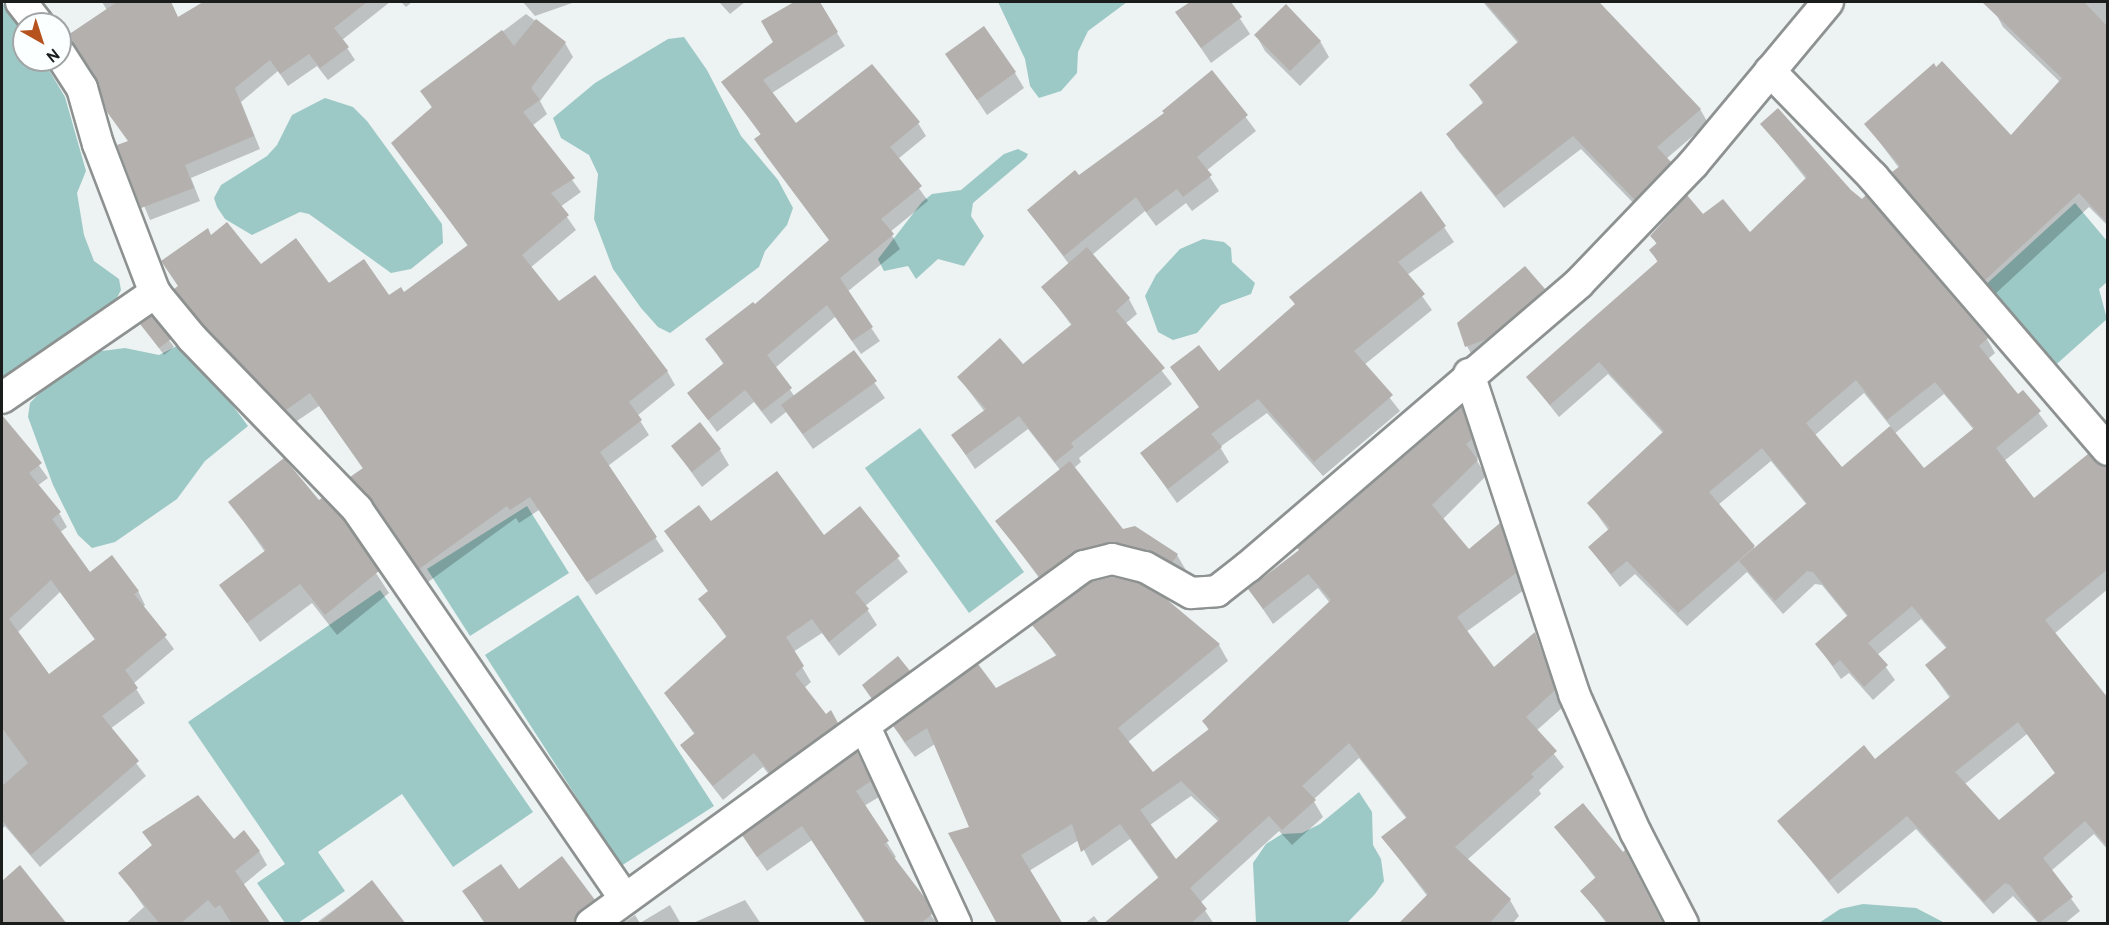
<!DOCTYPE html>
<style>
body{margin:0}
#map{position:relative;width:2109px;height:925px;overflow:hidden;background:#edf2f2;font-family:Overpass,sans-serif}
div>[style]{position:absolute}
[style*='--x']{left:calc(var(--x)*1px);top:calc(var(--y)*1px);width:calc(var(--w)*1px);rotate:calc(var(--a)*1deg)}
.water>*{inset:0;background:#9cc9c6}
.shadow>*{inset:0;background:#0003}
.building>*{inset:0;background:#b4b0ae}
.roads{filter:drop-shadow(2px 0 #8d9291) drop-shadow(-2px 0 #8d9291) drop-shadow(0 2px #8d9291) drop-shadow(0 -2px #8d9291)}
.street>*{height:30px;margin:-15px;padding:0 15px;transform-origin:15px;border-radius:15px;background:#fff}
span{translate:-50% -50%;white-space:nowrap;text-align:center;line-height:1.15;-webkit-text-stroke:4.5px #fcffff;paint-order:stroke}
.frame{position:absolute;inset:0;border:3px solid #1b1d1d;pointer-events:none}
.north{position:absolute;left:12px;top:12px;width:60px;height:60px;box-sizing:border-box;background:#fcffff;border:2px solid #a2a5a5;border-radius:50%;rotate:141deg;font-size:16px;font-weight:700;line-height:24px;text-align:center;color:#1b1d1d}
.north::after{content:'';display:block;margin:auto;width:21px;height:27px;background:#b5521d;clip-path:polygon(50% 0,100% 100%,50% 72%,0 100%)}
</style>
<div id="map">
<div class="water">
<i style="clip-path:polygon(2px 2px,24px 31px,24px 60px,43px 60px,65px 97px,86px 171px,77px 193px,84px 235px,94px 261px,119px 279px,121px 290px,112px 307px,2px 382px)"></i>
<i style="clip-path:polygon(998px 2px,1127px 2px,1088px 31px,1078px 52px,1077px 73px,1061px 91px,1039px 98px,1030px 86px,1025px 59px)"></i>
<i style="clip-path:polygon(684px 37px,707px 70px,741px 136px,778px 180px,793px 208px,787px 225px,765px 251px,759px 267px,670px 333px,658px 327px,641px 308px,613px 269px,594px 219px,598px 174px,589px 155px,561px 138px,553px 118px,595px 83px,668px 39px)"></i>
<i style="clip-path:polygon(325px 98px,353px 107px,367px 121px,442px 224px,443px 243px,411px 269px,391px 273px,309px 214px,300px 212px,252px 235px,225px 219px,217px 207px,214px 198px,221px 185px,267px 156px,277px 145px,292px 115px)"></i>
<i style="clip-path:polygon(1018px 149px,1028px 154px,1026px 158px,973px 203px,971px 216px,984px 236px,964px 266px,938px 259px,916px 279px,908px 266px,884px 271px,878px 259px,922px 202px,932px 194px,961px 190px,1004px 154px)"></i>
<i style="clip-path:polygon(2075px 203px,2107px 241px,2107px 282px,2099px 289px,2107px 319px,2050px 370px,1981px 289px)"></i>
<i style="clip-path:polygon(1203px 239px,1224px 242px,1231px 248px,1232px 262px,1255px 283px,1251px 294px,1221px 305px,1197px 333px,1173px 340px,1158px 332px,1145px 296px,1156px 275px,1180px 249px)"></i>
<i style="clip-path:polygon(185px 342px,248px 426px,205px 461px,177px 499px,115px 542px,92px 548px,78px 535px,53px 485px,28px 417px,30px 403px,53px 379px,94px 352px,125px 348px,159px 355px)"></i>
<i style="clip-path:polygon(920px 428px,1024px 572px,969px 613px,865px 468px)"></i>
<i style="clip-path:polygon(527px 506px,569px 573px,470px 636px,427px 569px)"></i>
<i style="clip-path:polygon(380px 590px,533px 812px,453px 867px,402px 794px,318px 852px,345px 891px,298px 923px,285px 923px,257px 883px,285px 864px,188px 722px)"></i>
<i style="clip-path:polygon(578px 595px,714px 806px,621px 866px,485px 655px)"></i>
<i style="clip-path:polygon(1359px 792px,1372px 812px,1373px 845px,1381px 859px,1384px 881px,1375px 894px,1347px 923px,1256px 923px,1253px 863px,1266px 844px,1282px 834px,1302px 833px,1320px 824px)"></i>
<i style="clip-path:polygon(1863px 904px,1916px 908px,1945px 923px,1819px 923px,1840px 909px)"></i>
</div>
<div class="shadow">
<i style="clip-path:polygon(102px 2px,171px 2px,178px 18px,209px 15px,228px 2px,259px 2px,273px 22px,298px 2px,390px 2px,342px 40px,355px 60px,328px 80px,317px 66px,288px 86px,278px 71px,241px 102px,260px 149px,191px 178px,200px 201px,150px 220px,119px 146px,129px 142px,108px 111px,107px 10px)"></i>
<i style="clip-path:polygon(401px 2px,412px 2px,406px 7px)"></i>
<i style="clip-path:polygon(523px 2px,575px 2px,535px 16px)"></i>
<i style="clip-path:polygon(719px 2px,745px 2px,730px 14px)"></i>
<i style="clip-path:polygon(797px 2px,818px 2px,845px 46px,772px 93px,796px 125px,918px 123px,926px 136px,898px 159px,928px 201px,890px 232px,900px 249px,847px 292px,880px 341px,861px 354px,835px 317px,775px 368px,795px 397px,853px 352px,885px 398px,813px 449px,786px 412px,771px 424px,754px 402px,717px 432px,689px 394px,724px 365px,707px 339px,755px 307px,830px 241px,764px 153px,756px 139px,761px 135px,723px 82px,775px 42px,763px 22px)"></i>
<i style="clip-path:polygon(1192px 2px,1229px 2px,1250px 34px,1211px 63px,1177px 13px)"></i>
<i style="clip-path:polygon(1483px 2px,1599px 2px,1700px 109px,1708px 123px,1666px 159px,1678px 177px,1643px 213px,1581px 149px,1504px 208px,1456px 148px,1448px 134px,1484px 105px,1471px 85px,1518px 43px)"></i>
<i style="clip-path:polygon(2005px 2px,2108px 2px,2108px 226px,2089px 207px,1994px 295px,1903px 188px,1894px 173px,1899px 168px,1866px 124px,2011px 137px,2060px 82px,2003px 27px,1995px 12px)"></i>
<i style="clip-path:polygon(526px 14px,565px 43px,573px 57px,540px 101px,547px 114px,532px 126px,581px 192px,560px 207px,576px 230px,530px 268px,558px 303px,667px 371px,675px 385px,637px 416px,649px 435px,608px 466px,664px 551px,596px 595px,539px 510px,519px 523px,516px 518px,428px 582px,381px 513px,360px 491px,352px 478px,364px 470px,319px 406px,294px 423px,184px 303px,176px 289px,211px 237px,261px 266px,389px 297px,404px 294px,468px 246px,393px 144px,433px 109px,422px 92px)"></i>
<i style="clip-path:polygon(1256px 35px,1320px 41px,1329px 57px,1300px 86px,1265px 51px)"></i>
<i style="clip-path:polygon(947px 55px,1015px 73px,1024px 88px,987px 115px)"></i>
<i style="clip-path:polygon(1212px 72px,1256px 131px,1206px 171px,1219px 191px,1192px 211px,1186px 203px,1156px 226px,1145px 211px,1092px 255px,1129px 299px,1137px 314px,1125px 324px,1172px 384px,1079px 458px,1081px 462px,1074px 468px,1123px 531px,1177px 555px,1190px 577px,1121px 564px,1054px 598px,997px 521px,1061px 471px,1028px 429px,975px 469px,953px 436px,985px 412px,959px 378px,1023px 366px,1072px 326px,1043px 287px,1069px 264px,1029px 211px,1166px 114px)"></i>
<i style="clip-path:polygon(evenodd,1762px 124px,1862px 201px,1866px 198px,1987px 339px,1995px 353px,1988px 359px,2018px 396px,2023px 392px,2048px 426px,2004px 461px,2034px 500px,2108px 468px,2108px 589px,2054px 634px,2108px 699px,2108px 850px,2094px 834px,2051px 871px,2080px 911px,2064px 924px,2039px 924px,2013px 896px,1993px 914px,1916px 829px,1838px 894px,1779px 821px,1875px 762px,1950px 698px,1927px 666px,1947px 649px,1921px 619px,1877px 655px,1895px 680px,1873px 700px,1849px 673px,1841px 679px,1817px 644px,1848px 617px,1822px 585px,1815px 584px,1783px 614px,1747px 572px,1687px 626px,1635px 574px,1620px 587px,1589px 547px,1609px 531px,1589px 503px,1664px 434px,1608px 374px,1559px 417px,1528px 378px,1658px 263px,1651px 250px,1657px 245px,1652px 236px,1702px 216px,1750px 235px,1806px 179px,1762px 124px,1864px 393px,1891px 427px,1841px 469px,1814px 436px,1864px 393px,1762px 124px,1944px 394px,1974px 430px,1924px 470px,1894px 434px,1944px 394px,1762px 124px,1771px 461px,1807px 505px,1755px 549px,1718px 505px,1771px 461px,1762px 124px,2027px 734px,2056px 774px,1998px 822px,1965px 784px,2027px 734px)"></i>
<i style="clip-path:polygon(1421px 193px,1454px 242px,1407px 275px,1432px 310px,1364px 365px,1400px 411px,1323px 476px,1267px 413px,1220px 447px,1229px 462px,1177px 503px,1142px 454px,1200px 408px,1172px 367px,1219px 373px,1296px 306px,1291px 297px)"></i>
<i style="clip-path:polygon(1525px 268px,1552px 305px,1475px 361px,1467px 346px)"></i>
<i style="clip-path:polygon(142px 325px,169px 340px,174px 347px,164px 355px)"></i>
<i style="clip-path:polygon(evenodd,1461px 409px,1480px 456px,1476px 459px,1486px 476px,1442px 520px,1469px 551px,1499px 525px,1524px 590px,1466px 632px,1494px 669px,1535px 634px,1563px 707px,1536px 731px,1564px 767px,1539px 790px,1541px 794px,1467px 860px,1510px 900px,1519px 916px,1512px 924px,1400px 924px,1428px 897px,1383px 838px,1407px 819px,1359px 758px,1313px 800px,1323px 817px,1292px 845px,1279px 831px,1200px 903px,1214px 924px,1105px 924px,1159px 879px,1130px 839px,1092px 866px,1079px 840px,1029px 871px,971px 829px,935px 744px,915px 757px,904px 742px,895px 727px,995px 690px,1057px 657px,1034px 625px,1164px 599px,1219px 645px,1228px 661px,1128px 742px,1153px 774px,1209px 731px,1204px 721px,1330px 603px,1318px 588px,1273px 624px,1250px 590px,1301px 551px,1461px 409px,1191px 796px,1219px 822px,1176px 861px,1150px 825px,1191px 796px)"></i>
<i style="clip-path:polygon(evenodd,14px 431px,48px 478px,37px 486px,59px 513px,67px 527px,59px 533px,90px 574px,138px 591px,145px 605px,143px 607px,174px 649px,133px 684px,145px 703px,110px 729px,146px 776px,40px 867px,5px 826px,2px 829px,2px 440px,14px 431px,60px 592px,96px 641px,49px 677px,17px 633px,60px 592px)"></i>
<i style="clip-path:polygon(673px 447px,720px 450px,729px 465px,702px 487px)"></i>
<i style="clip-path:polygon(230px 502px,319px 502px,342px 521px,389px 593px,337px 635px,312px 603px,260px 642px,221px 585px,265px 552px)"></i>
<i style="clip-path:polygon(860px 508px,908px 572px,865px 606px,877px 625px,839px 656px,822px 633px,793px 652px,811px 682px,804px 688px,826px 716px,830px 712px,846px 739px,779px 787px,763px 767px,723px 800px,681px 746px,695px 735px,665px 693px,727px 638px,700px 599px,709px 592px,666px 531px,710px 523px,824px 537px)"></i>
<i style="clip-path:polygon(909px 672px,918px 687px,873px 701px,864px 685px)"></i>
<i style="clip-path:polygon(865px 769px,879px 797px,864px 806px,896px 857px,893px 859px,937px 924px,866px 924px,812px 840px,767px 871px,753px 851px)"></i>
<i style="clip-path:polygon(1556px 827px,1662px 924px,1607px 924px,1582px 891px,1596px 879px)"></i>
<i style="clip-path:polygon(144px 832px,234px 841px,259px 851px,267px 865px,243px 885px,269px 924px,125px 924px,144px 907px,120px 873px,153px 847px)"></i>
<i style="clip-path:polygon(20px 867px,65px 924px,2px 924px,2px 882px)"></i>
<i style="clip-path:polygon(371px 882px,404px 924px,315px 924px)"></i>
<i style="clip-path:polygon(519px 891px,594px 900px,603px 916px,592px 924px,485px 924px,464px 892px)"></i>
<i style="clip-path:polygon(745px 900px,761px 924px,691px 924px)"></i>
<i style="clip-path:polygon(670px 905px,681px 924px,622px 924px,635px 915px,640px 923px)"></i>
<i style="clip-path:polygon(1094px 916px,1100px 924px,1084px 924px)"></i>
</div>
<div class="building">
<i style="clip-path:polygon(117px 2px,171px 2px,178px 17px,203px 2px,367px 2px,334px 28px,349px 47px,320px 68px,309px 54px,280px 74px,270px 60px,235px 88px,254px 136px,185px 165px,194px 188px,141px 208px,117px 145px,128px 141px,107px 112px,95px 76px,68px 35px)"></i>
<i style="clip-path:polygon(794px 2px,820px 2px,838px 32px,763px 80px,796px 123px,872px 64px,920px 122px,890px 147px,922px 186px,881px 219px,894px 234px,840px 278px,873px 327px,852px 341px,827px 305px,767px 355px,792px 388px,762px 411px,745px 390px,708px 420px,687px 393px,724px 363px,705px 339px,753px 302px,755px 304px,829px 240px,754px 139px,761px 134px,721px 82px,773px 42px,761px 21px)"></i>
<i style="clip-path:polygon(1190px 2px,1231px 2px,1242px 17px,1201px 48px,1175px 12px)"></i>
<i style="clip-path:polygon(1485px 2px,1599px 2px,1701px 109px,1657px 147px,1671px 162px,1635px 200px,1573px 136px,1496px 196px,1446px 134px,1484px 102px,1469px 85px,1519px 41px)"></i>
<i style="clip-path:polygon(1982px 2px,2084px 2px,2108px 27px,2108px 224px,2079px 193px,1985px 280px,1892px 172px,1900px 166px,1864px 124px,1934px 63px,1936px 67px,1942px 61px,2011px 135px,2062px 78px)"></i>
<i style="clip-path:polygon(1286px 4px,1321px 41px,1290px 71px,1254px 35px)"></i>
<i style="clip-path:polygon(536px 19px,566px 42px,531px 88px,540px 100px,523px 112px,575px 178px,551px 193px,569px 215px,522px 255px,559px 301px,595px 275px,668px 371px,629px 402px,642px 420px,600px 452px,657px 537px,587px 582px,530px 497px,510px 510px,507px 506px,419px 569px,371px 499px,350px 477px,363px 468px,310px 393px,286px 410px,205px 327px,174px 289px,178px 286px,161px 261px,208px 228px,211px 235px,227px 222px,261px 264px,296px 238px,329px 283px,364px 259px,389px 295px,401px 287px,404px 292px,468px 245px,391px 143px,432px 107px,420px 91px,502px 30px,514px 46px)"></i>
<i style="clip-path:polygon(984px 26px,1016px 72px,977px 100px,945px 54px)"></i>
<i style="clip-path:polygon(1212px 70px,1248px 115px,1197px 157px,1212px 175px,1183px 197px,1177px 189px,1146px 212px,1136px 197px,1064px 256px,1027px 210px,1075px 170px,1079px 175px,1164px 113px,1162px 111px)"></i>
<i style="clip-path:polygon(evenodd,1778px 108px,1851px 190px,1862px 199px,1866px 195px,1988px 338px,1979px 346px,2018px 394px,2023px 390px,2041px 411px,1996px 448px,2034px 498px,2088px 454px,2108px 467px,2108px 569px,2045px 620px,2108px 698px,2108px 847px,2085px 821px,2043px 858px,2073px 897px,2039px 923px,2010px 885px,2005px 883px,1984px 902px,1907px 816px,1829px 881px,1777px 821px,1864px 745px,1875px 759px,1951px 696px,1925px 665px,1947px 647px,1912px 606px,1868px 643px,1888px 665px,1864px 687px,1840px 660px,1833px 666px,1815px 644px,1848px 615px,1813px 572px,1807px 571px,1775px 601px,1739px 561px,1807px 503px,1762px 448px,1709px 492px,1755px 546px,1678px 613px,1627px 561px,1611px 574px,1588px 547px,1610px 528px,1587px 503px,1664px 431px,1599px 362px,1550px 405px,1526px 377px,1658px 261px,1649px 250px,1657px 243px,1650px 236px,1687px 195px,1703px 214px,1723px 199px,1750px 232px,1807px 177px,1760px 124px,1778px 108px,1856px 380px,1887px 420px,1935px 382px,1974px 428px,1924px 468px,1890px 426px,1842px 467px,1806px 423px,1856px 380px,1778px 108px,2018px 722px,2055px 773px,1999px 820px,1955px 772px,2018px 722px)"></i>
<i style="clip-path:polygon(1421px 191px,1446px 226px,1398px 262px,1425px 294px,1354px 351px,1393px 395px,1314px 462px,1258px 399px,1211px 434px,1222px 447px,1168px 489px,1140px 453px,1199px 407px,1170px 367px,1199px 345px,1219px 371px,1295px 304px,1289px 297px)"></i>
<i style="clip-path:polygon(1087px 247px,1130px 298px,1116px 311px,1165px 368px,1071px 443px,1074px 447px,1055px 462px,1019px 416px,966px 455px,951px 435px,986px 409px,957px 377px,1000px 338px,1023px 364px,1072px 324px,1041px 287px)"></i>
<i style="clip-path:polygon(1525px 266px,1545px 289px,1487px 339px,1465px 347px,1457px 323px)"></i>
<i style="clip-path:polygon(152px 316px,171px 339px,159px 348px,140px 324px)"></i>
<i style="clip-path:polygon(854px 350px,877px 381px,803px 434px,781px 405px)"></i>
<i style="clip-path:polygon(evenodd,1462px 407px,1472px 439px,1466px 444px,1478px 460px,1432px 505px,1469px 549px,1500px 523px,1516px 573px,1457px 617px,1494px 667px,1535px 632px,1555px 690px,1526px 717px,1557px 751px,1531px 774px,1534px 777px,1455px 847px,1511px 899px,1489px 924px,1398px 924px,1428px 894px,1381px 837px,1407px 817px,1349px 743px,1302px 786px,1316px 800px,1282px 830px,1269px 816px,1190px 888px,1207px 909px,1190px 924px,1103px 924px,1159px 877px,1120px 824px,1081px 852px,1072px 824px,1021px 855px,1063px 924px,997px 924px,948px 833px,969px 827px,927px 728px,905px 742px,893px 726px,978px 664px,996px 688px,1057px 655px,1032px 625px,1091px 582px,1112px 577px,1139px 583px,1165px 598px,1220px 644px,1118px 728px,1153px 772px,1209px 729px,1202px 721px,1331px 600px,1308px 574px,1263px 609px,1248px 589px,1299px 550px,1297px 548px,1462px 407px,1181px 781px,1220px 819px,1176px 859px,1140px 810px,1181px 781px)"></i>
<i style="clip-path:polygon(evenodd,2px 415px,42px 463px,29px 473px,61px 512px,52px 519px,90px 572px,112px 555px,139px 591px,134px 594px,167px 635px,125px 670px,138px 688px,102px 716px,139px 761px,31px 855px,2px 820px,2px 786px,28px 763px,2px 728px,2px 415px,51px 580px,95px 639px,49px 674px,9px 619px,51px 580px)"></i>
<i style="clip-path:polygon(700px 422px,721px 449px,692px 472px,671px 446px)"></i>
<i style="clip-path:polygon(284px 458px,319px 500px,322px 498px,344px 520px,379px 571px,325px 615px,300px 584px,247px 623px,219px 585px,266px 550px,228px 502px)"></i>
<i style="clip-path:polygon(1070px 461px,1123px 529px,1135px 526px,1178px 554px,1172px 563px,1149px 550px,1108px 542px,1074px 552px,1040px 577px,995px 521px)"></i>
<i style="clip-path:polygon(777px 471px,824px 535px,860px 506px,900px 556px,855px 592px,869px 609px,829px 642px,812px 619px,786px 637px,804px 666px,795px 674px,826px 714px,831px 710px,838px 723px,770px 773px,754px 753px,713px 786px,680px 745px,695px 733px,664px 693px,727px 636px,698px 599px,708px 591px,664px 531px,699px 505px,711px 521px)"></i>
<i style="clip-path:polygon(898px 656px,910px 671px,872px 699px,862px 685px)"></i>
<i style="clip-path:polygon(857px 752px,871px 781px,856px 791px,889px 841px,884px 844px,925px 898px,932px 914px,920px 924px,867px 924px,802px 826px,757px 857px,742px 835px)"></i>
<i style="clip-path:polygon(198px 795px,234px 839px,244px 830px,260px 851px,235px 871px,271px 924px,232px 924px,220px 905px,215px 908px,208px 900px,180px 924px,160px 924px,118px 873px,152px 845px,142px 832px)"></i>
<i style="clip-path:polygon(1583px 803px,1623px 852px,1625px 850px,1663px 924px,1609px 924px,1580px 891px,1596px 877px,1554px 827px)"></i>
<i style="clip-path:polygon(562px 856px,595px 900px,580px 910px,574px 924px,486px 924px,462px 891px,501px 864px,519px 889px)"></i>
<i style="clip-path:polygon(20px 865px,67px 924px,2px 924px,2px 881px)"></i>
<i style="clip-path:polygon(372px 880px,406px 924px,318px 924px)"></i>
</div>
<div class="roads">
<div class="street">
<i style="--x:21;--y:2;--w:28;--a:52"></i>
<i style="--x:60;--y:54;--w:40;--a:57.1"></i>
<i style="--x:82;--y:88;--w:58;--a:74.1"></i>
<i style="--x:98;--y:144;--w:160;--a:69.1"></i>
<i style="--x:155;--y:293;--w:58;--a:50.6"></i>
<i style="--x:192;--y:338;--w:238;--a:46"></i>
<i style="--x:357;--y:509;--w:473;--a:55.5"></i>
<i style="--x:1770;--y:71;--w:148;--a:45.8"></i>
<i style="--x:1873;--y:177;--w:360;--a:49.3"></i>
<i style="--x:1469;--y:374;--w:337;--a:71.8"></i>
<i style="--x:1574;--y:694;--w:152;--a:66"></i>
<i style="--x:1636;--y:833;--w:102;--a:62.7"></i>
<i style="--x:2;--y:398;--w:186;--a:-34.5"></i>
<i style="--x:865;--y:727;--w:217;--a:65.2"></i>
<i style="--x:591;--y:924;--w:609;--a:-35.99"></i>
<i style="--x:1084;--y:566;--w:29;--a:-14"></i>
<i style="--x:1112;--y:559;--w:34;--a:14"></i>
<i style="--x:1145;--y:567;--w:53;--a:29.5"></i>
<i style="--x:1191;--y:593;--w:26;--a:-4"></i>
<i style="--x:1217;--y:591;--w:39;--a:-38"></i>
<i style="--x:1248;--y:567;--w:436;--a:-40.6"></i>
<i style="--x:1579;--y:283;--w:165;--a:-46.2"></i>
<i style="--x:1693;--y:164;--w:211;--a:-50.2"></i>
</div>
</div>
<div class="frame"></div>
<div class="north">N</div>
</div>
